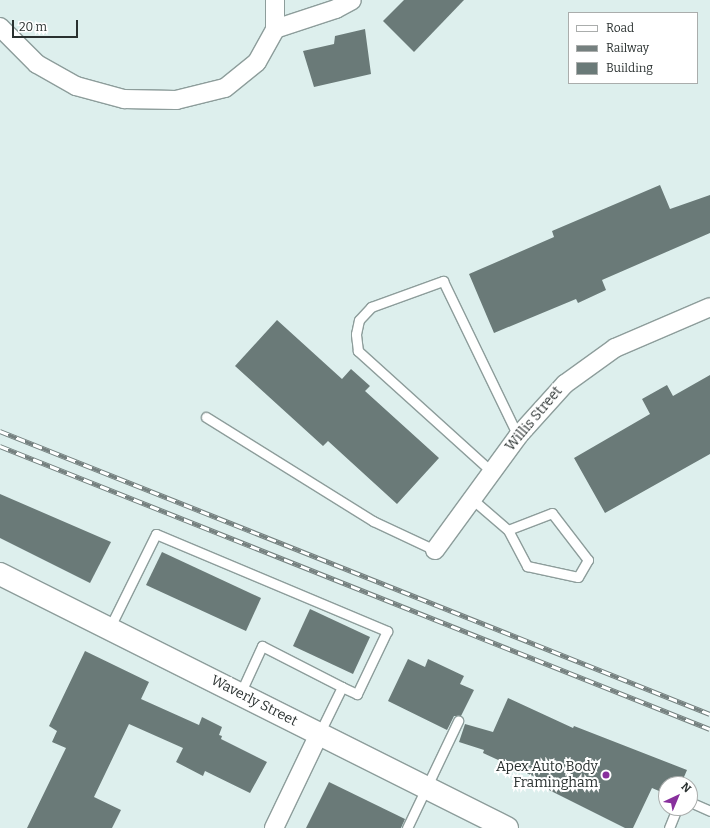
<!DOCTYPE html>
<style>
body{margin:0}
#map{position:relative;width:710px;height:828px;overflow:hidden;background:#ddefed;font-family:Bitter,serif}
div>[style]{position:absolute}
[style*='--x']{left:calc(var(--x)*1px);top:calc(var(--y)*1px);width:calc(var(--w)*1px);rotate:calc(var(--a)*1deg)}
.building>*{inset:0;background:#6a7a78}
.roads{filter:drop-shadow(1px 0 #8d9d9b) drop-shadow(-1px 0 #8d9d9b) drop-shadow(0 1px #8d9d9b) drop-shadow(0 -1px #8d9d9b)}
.lane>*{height:9px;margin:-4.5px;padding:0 4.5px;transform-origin:4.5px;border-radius:4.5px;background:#fff}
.street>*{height:18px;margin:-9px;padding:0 9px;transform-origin:9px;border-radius:9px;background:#fff}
.secondary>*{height:22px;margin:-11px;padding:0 11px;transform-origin:11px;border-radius:11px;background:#fff}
.rail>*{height:4.5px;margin-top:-2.25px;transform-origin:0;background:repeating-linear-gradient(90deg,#fff 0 9px,#75807f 0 18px);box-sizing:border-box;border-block:1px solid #75807f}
.dots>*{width:11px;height:11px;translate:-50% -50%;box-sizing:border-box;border:2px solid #fff;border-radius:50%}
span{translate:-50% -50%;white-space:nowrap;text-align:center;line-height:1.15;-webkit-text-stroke:4px #fff;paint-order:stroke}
.street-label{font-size:14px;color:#2a3130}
.poi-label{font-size:14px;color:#2a3130}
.right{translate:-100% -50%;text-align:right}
.legend{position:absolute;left:568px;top:12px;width:130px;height:72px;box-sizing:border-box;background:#fff;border:1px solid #aaadac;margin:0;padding:5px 7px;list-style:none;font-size:12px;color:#2a3130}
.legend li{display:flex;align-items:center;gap:8px;height:20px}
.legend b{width:20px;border:1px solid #aaadac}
.north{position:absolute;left:658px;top:776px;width:40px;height:40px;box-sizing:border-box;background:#fff;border:1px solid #aaadac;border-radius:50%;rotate:44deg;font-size:11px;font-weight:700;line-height:16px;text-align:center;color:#2a3130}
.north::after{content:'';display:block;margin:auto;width:14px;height:18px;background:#88309d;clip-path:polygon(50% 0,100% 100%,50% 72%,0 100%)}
.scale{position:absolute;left:12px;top:20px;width:66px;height:18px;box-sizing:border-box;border:2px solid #2a3130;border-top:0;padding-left:5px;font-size:12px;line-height:14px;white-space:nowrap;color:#2a3130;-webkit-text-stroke:3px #fff;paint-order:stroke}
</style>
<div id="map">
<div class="building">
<i style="clip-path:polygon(404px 0,464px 0,414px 52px,383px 21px)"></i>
<i style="clip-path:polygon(365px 29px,371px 74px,314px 87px,303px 51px,334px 44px,335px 36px)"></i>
<i style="clip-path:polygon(660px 185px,670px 209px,710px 195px,710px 233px,602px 280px,606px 290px,578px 303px,576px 299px,494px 333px,469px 274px,554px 237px,552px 231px)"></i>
<i style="clip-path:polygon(277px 320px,342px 379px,351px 369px,370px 386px,365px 391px,439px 458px,397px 504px,328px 441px,323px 446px,235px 366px)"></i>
<i style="clip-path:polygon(710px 375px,710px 454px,605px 513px,574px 458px,650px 414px,642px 399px,667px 385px,673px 396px)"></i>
<i style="clip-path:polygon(0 494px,111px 542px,90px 583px,0 538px)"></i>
<i style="clip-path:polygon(162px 552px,261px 598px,246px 631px,146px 585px)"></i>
<i style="clip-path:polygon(310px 609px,370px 637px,353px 674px,293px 646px)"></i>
<i style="clip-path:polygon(85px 651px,149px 682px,141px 699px,199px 725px,202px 717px,222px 727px,219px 735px,222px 736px,221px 739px,267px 762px,250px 793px,205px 771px,203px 776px,176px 762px,183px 748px,129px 724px,94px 797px,121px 810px,112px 828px,27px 828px,66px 748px,52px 742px,57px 731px,49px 726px)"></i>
<i style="clip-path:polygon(408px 659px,425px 667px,428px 659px,464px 676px,460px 684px,474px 690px,461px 716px,454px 716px,447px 730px,388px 701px)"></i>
<i style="clip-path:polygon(508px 698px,573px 728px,574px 726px,687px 770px,681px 784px,666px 784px,666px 794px,652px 788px,633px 828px,625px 828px,543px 787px,546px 782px,483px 753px,484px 750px,459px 742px,465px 724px,493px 732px)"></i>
<i style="clip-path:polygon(329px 782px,405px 819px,401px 828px,306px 828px)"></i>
</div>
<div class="roads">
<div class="lane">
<i style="--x:206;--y:417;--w:197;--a:31.9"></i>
<i style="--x:373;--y:521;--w:68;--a:25.1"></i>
<i style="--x:492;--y:472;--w:181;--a:-137.9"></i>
<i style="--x:358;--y:351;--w:17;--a:-97"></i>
<i style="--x:356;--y:334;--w:14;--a:-78"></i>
<i style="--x:359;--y:320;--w:18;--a:-47"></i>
<i style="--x:371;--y:307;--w:77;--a:-19.9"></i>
<i style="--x:443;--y:281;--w:172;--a:64.2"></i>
<i style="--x:472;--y:499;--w:48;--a:40.7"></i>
<i style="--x:508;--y:530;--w:41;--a:62.2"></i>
<i style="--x:527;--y:566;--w:52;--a:12.2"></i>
<i style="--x:578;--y:577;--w:20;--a:-60"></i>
<i style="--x:588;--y:560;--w:59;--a:-127.5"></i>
<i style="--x:552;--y:513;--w:47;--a:158.9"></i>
<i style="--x:109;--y:629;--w:106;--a:-63.7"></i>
<i style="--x:156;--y:534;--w:251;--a:22.8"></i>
<i style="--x:387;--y:631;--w:70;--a:115.5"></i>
<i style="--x:357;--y:694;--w:17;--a:-155"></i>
<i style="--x:342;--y:687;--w:52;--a:116.1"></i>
<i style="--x:240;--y:694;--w:53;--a:-65.4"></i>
<i style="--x:262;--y:646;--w:90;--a:27.1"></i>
<i style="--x:690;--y:802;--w:22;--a:24"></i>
<i style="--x:407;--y:828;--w:119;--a:-64.5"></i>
<i style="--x:669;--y:828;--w:22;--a:-68"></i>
</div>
<div class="street">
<i style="--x:0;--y:27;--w:52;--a:45"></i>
<i style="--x:37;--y:64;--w:45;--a:29.4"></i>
<i style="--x:76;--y:86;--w:50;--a:15.2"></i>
<i style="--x:124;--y:99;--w:52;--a:1.1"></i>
<i style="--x:176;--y:100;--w:50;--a:-13.8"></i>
<i style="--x:225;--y:88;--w:41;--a:-39.1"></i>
<i style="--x:257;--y:62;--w:38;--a:-61"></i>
<i style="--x:275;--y:29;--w:29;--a:-90"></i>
<i style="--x:275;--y:29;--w:64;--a:-18.2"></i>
<i style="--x:336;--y:9;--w:18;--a:-29"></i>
<i style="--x:435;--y:550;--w:141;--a:-53.9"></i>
<i style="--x:518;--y:436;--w:70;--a:-47.9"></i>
<i style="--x:565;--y:384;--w:62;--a:-35.8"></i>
<i style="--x:615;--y:348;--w:103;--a:-23.3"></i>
<i style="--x:274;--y:828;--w:104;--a:-64.4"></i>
</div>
<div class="secondary">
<i style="--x:0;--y:574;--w:567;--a:26.61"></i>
</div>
</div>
<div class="rail">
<i style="--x:0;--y:431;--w:764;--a:21.73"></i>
<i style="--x:0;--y:446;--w:764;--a:21.73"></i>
</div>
<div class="dots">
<i style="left:606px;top:775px;background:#88309d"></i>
</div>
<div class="street-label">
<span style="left:534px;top:419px;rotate:-50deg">Willis Street</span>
<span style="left:254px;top:701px;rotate:27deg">Waverly Street</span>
</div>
<div class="poi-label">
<span class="right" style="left:598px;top:775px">Apex Auto Body<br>Framingham</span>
</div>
<ul class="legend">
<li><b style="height:5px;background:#fff"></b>Road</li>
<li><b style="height:5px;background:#75807f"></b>Railway</li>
<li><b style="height:11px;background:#6a7a78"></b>Building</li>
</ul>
<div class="north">N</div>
<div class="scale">20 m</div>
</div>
